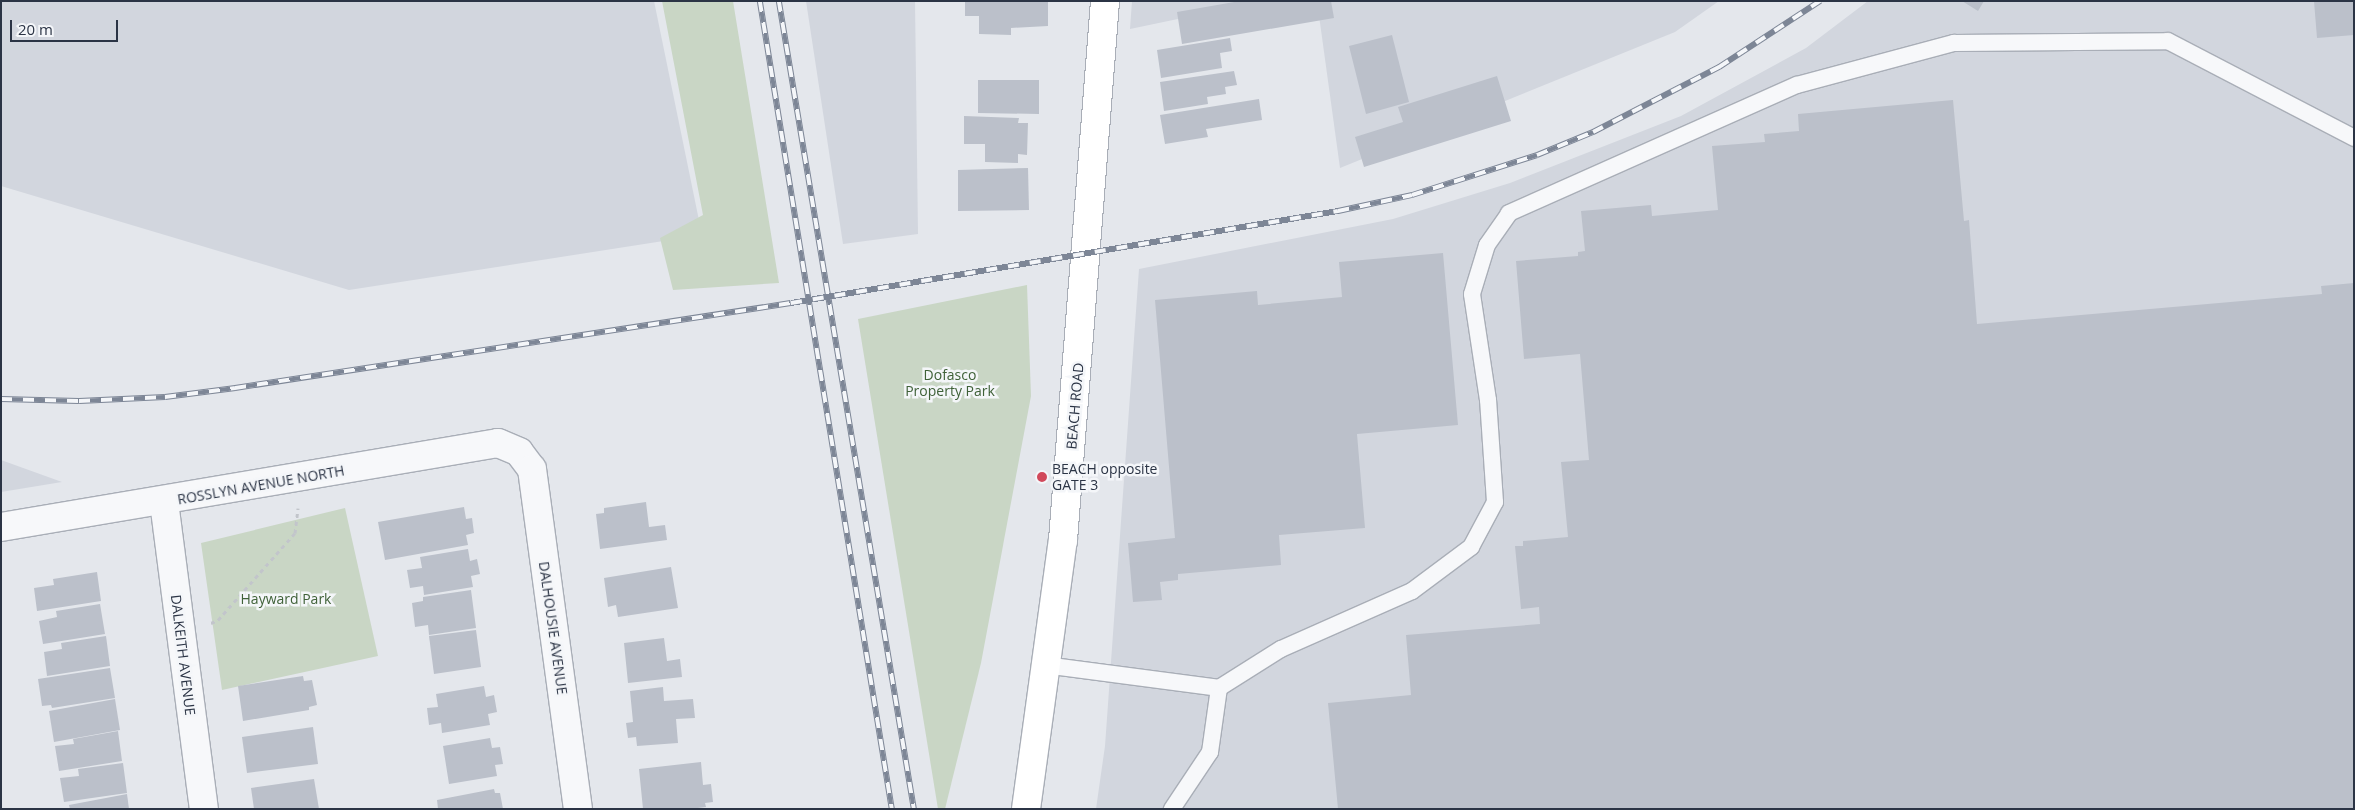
<!DOCTYPE html>
<style>
body{margin:0}
#map{position:relative;width:2355px;height:810px;overflow:hidden;background:#e4e7ec;font-family:"Open Sans",sans-serif}
div>[style]{position:absolute}
[style*='--x']{left:calc(var(--x)*1px);top:calc(var(--y)*1px);width:calc(var(--w)*1px);rotate:calc(var(--a)*1deg)}
.built>*{inset:0;background:#d2d6de}
.green>*{inset:0;background:#c9d6c5}
.building>*{inset:0;background:#bbc0ca}
.path>*{height:3px;margin-top:-1.5px;transform-origin:0;background:repeating-linear-gradient(90deg,#c2c5cb 0 4px,transparent 0 8px)}
.roads{filter:drop-shadow(1px 0 #a9aeb7) drop-shadow(-1px 0 #a9aeb7) drop-shadow(0 1px #a9aeb7) drop-shadow(0 -1px #a9aeb7)}
.lane>*{height:16px;margin:-8px;padding:0 8px;transform-origin:8px;border-radius:8px;background:#f7f8fa}
.street>*{height:28px;margin:-14px;padding:0 14px;transform-origin:14px;border-radius:14px;background:#f7f8fa}
.secondary>*{height:28px;margin:-14px;padding:0 14px;transform-origin:14px;border-radius:14px;background:#fff}
.rail>*{height:5.5px;margin-top:-2.75px;transform-origin:0;background:repeating-linear-gradient(90deg,#f4f6f9 0 11px,#7d8696 0 22px);box-sizing:border-box;border-block:1px solid #7d8696}
.dots>*{width:14px;height:14px;translate:-50% -50%;box-sizing:border-box;border:2px solid #f4f6f9;border-radius:50%}
span{translate:-50% -50%;white-space:nowrap;text-align:center;line-height:1.15;-webkit-text-stroke:5px #f4f6f9;paint-order:stroke}
.park-label{font-size:14px;color:#3f6138}
.street-label{font-size:14px;color:#2b3445}
.poi-label{font-size:14px;color:#2b3445}
.left{translate:0 -50%;text-align:left}
.frame{position:absolute;inset:0;border:2px solid #2b3445;pointer-events:none}
.scale{position:absolute;left:10px;top:20px;width:108px;height:22px;box-sizing:border-box;border:2px solid #2b3445;border-top:0;padding-left:6px;font-size:15px;line-height:18px;white-space:nowrap;color:#2b3445;-webkit-text-stroke:4px #f4f6f9;paint-order:stroke}
</style>
<div id="map">
<div class="built">
<i style="clip-path:polygon(1px 1px,654px 1px,702px 235px,349px 290px,1px 186px)"></i>
<i style="clip-path:polygon(806px 1px,915px 1px,918px 234px,843px 244px)"></i>
<i style="clip-path:polygon(1132px 1px,1264px 1px,1130px 29px)"></i>
<i style="clip-path:polygon(1317px 1px,1719px 1px,1675px 32px,1340px 168px)"></i>
<i style="clip-path:polygon(1868px 1px,2354px 1px,2354px 809px,1096px 809px,1105px 746px,1139px 269px,1393px 219px,1510px 183px,1681px 116px,1806px 48px)"></i>
<i style="clip-path:polygon(1px 460px,62px 482px,1px 492px)"></i>
</div>
<div class="green">
<i style="clip-path:polygon(662px 1px,733px 1px,779px 283px,673px 290px,660px 238px,703px 215px)"></i>
<i style="clip-path:polygon(1027px 285px,1031px 396px,981px 663px,945px 809px,938px 809px,858px 319px)"></i>
<i style="clip-path:polygon(345px 508px,378px 656px,222px 690px,201px 543px)"></i>
</div>
<div class="building">
<i style="clip-path:polygon(965px 1px,1048px 1px,1048px 26px,1011px 28px,1011px 35px,979px 34px,979px 16px,965px 16px)"></i>
<i style="clip-path:polygon(1240px 1px,1331px 1px,1334px 18px,1182px 44px,1177px 12px)"></i>
<i style="clip-path:polygon(1962px 1px,1984px 1px,1978px 11px)"></i>
<i style="clip-path:polygon(2314px 1px,2354px 1px,2354px 35px,2317px 38px)"></i>
<i style="clip-path:polygon(1392px 35px,1409px 102px,1366px 114px,1349px 46px)"></i>
<i style="clip-path:polygon(1230px 38px,1232px 51px,1220px 53px,1222px 68px,1161px 78px,1157px 50px)"></i>
<i style="clip-path:polygon(1234px 71px,1237px 85px,1225px 87px,1226px 94px,1207px 97px,1208px 104px,1164px 111px,1160px 82px)"></i>
<i style="clip-path:polygon(1497px 76px,1511px 121px,1364px 167px,1355px 137px,1403px 122px,1398px 107px)"></i>
<i style="clip-path:polygon(978px 80px,1039px 80px,1039px 114px,978px 113px)"></i>
<i style="clip-path:polygon(1259px 99px,1262px 120px,1206px 129px,1208px 137px,1165px 144px,1160px 115px)"></i>
<i style="clip-path:polygon(1953px 100px,1964px 221px,1969px 220px,1977px 324px,2322px 294px,2321px 286px,2354px 283px,2354px 809px,1338px 809px,1328px 703px,1411px 695px,1406px 635px,1540px 624px,1539px 607px,1521px 609px,1515px 546px,1523px 546px,1523px 541px,1568px 537px,1561px 462px,1589px 460px,1580px 354px,1524px 359px,1516px 261px,1578px 256px,1578px 252px,1585px 251px,1581px 211px,1651px 205px,1652px 216px,1718px 210px,1712px 146px,1765px 142px,1764px 134px,1799px 131px,1798px 114px)"></i>
<i style="clip-path:polygon(964px 116px,1019px 118px,1018px 123px,1028px 123px,1027px 155px,1018px 154px,1018px 163px,985px 162px,985px 144px,964px 144px)"></i>
<i style="clip-path:polygon(1028px 168px,1029px 210px,958px 211px,958px 170px)"></i>
<i style="clip-path:polygon(1443px 253px,1458px 425px,1357px 434px,1365px 528px,1279px 535px,1281px 565px,1178px 574px,1178px 580px,1160px 582px,1162px 600px,1133px 602px,1128px 543px,1175px 538px,1155px 300px,1257px 291px,1258px 305px,1342px 297px,1339px 262px)"></i>
<i style="clip-path:polygon(646px 502px,649px 527px,665px 525px,667px 540px,600px 549px,596px 514px,604px 513px,604px 508px)"></i>
<i style="clip-path:polygon(464px 507px,466px 519px,472px 518px,474px 533px,466px 535px,468px 545px,385px 560px,378px 522px)"></i>
<i style="clip-path:polygon(468px 549px,470px 561px,477px 559px,480px 574px,471px 576px,473px 587px,424px 595px,423px 586px,410px 588px,407px 570px,422px 568px,420px 557px)"></i>
<i style="clip-path:polygon(671px 567px,678px 608px,618px 617px,616px 605px,608px 607px,604px 578px)"></i>
<i style="clip-path:polygon(97px 572px,101px 601px,37px 611px,34px 588px,54px 585px,53px 579px)"></i>
<i style="clip-path:polygon(471px 590px,476px 628px,429px 635px,428px 625px,415px 627px,412px 603px,423px 601px,423px 597px)"></i>
<i style="clip-path:polygon(100px 604px,105px 634px,43px 644px,39px 621px,57px 617px,56px 611px)"></i>
<i style="clip-path:polygon(476px 630px,481px 667px,434px 674px,429px 636px)"></i>
<i style="clip-path:polygon(106px 636px,110px 666px,47px 676px,44px 652px,62px 649px,61px 643px)"></i>
<i style="clip-path:polygon(664px 638px,667px 661px,680px 659px,682px 677px,628px 683px,624px 643px)"></i>
<i style="clip-path:polygon(110px 668px,115px 698px,52px 708px,51px 705px,42px 706px,38px 679px)"></i>
<i style="clip-path:polygon(303px 676px,304px 681px,312px 680px,317px 705px,309px 707px,309px 710px,243px 721px,238px 686px)"></i>
<i style="clip-path:polygon(484px 686px,486px 697px,494px 695px,497px 712px,488px 714px,490px 725px,442px 733px,441px 723px,429px 725px,427px 708px,438px 707px,436px 694px)"></i>
<i style="clip-path:polygon(663px 687px,664px 701px,693px 699px,695px 718px,676px 719px,678px 743px,637px 746px,636px 737px,628px 738px,626px 723px,633px 722px,630px 691px)"></i>
<i style="clip-path:polygon(115px 699px,120px 730px,54px 742px,49px 711px)"></i>
<i style="clip-path:polygon(313px 727px,318px 764px,247px 773px,242px 737px)"></i>
<i style="clip-path:polygon(118px 731px,122px 761px,59px 771px,55px 746px,74px 744px,73px 739px)"></i>
<i style="clip-path:polygon(490px 738px,492px 748px,500px 747px,503px 764px,495px 765px,497px 776px,449px 784px,443px 746px)"></i>
<i style="clip-path:polygon(701px 762px,703px 785px,711px 784px,713px 802px,705px 803px,706px 807px,690px 809px,643px 809px,639px 769px)"></i>
<i style="clip-path:polygon(123px 763px,127px 793px,64px 802px,60px 778px,79px 776px,78px 769px)"></i>
<i style="clip-path:polygon(314px 779px,319px 809px,254px 809px,251px 788px)"></i>
<i style="clip-path:polygon(494px 789px,495px 793px,500px 793px,503px 809px,438px 809px,437px 800px)"></i>
<i style="clip-path:polygon(127px 794px,129px 809px,70px 809px,69px 805px)"></i>
</div>
<div class="path">
<i style="--x:211;--y:623;--w:8;--a:-23"></i>
<i style="--x:218;--y:620;--w:116;--a:-48.5"></i>
<i style="--x:295;--y:533;--w:25;--a:-83"></i>
</div>
<div class="roads">
<div class="lane">
<i style="--x:1045;--y:665;--w:176;--a:7.5"></i>
<i style="--x:1219;--y:688;--w:65;--a:98"></i>
<i style="--x:1210;--y:752;--w:69;--a:123.7"></i>
<i style="--x:1219;--y:688;--w:73;--a:-32.2"></i>
<i style="--x:1281;--y:649;--w:143;--a:-23.9"></i>
<i style="--x:1412;--y:591;--w:74;--a:-36.7"></i>
<i style="--x:1471;--y:547;--w:51;--a:-61.9"></i>
<i style="--x:1495;--y:502;--w:102;--a:-93.9"></i>
<i style="--x:1488;--y:400;--w:107;--a:-98.6"></i>
<i style="--x:1472;--y:294;--w:51;--a:-73"></i>
<i style="--x:1487;--y:245;--w:39;--a:-55"></i>
<i style="--x:1509;--y:213;--w:315;--a:-24"></i>
<i style="--x:1797;--y:85;--w:163;--a:-15"></i>
<i style="--x:1954;--y:43;--w:214;--a:-0.5"></i>
<i style="--x:2168;--y:41;--w:210;--a:27.5"></i>
</div>
<div class="street">
<i style="--x:164;--y:502;--w:310;--a:82.6"></i>
<i style="--x:1;--y:527;--w:504;--a:-9.59"></i>
<i style="--x:498;--y:443;--w:23;--a:23"></i>
<i style="--x:519;--y:452;--w:21;--a:53"></i>
<i style="--x:532;--y:469;--w:343;--a:82.3"></i>
</div>
<div class="secondary">
<i style="--x:1026;--y:809;--w:272;--a:-82.2"></i>
<i style="--x:1063;--y:540;--w:541;--a:-85.54"></i>
</div>
</div>
<div class="rail">
<i style="--x:760;--y:1;--w:819;--a:80.72"></i>
<i style="--x:779;--y:1;--w:819;--a:80.51"></i>
<i style="--x:1;--y:399;--w:78;--a:1.5"></i>
<i style="--x:79;--y:401;--w:86;--a:-2.7"></i>
<i style="--x:165;--y:397;--w:71;--a:-7.3"></i>
<i style="--x:235;--y:388;--w:562;--a:-8.69"></i>
<i style="--x:791;--y:303;--w:555;--a:-9.55"></i>
<i style="--x:1338;--y:211;--w:76;--a:-12.2"></i>
<i style="--x:1412;--y:195;--w:131;--a:-17.7"></i>
<i style="--x:1537;--y:155;--w:61;--a:-22.3"></i>
<i style="--x:1593;--y:132;--w:142;--a:-27.3"></i>
<i style="--x:1719;--y:67;--w:121;--a:-33.2"></i>
</div>
<div class="dots">
<i style="left:1042px;top:477px;background:#d1495b"></i>
</div>
<div class="park-label">
<span style="left:950px;top:383px">Dofasco<br>Property Park</span>
<span style="left:286px;top:599px">Hayward Park</span>
</div>
<div class="street-label">
<span style="left:1075px;top:406px;rotate:-85deg">BEACH ROAD</span>
<span style="left:261px;top:485px;rotate:-10deg">ROSSLYN AVENUE NORTH</span>
<span style="left:553px;top:628px;rotate:82deg">DALHOUSIE AVENUE</span>
<span style="left:183px;top:655px;rotate:83deg">DALKEITH AVENUE</span>
</div>
<div class="poi-label">
<span class="left" style="left:1052px;top:477px">BEACH opposite<br>GATE 3</span>
</div>
<div class="frame"></div>
<div class="scale">20 m</div>
</div>
